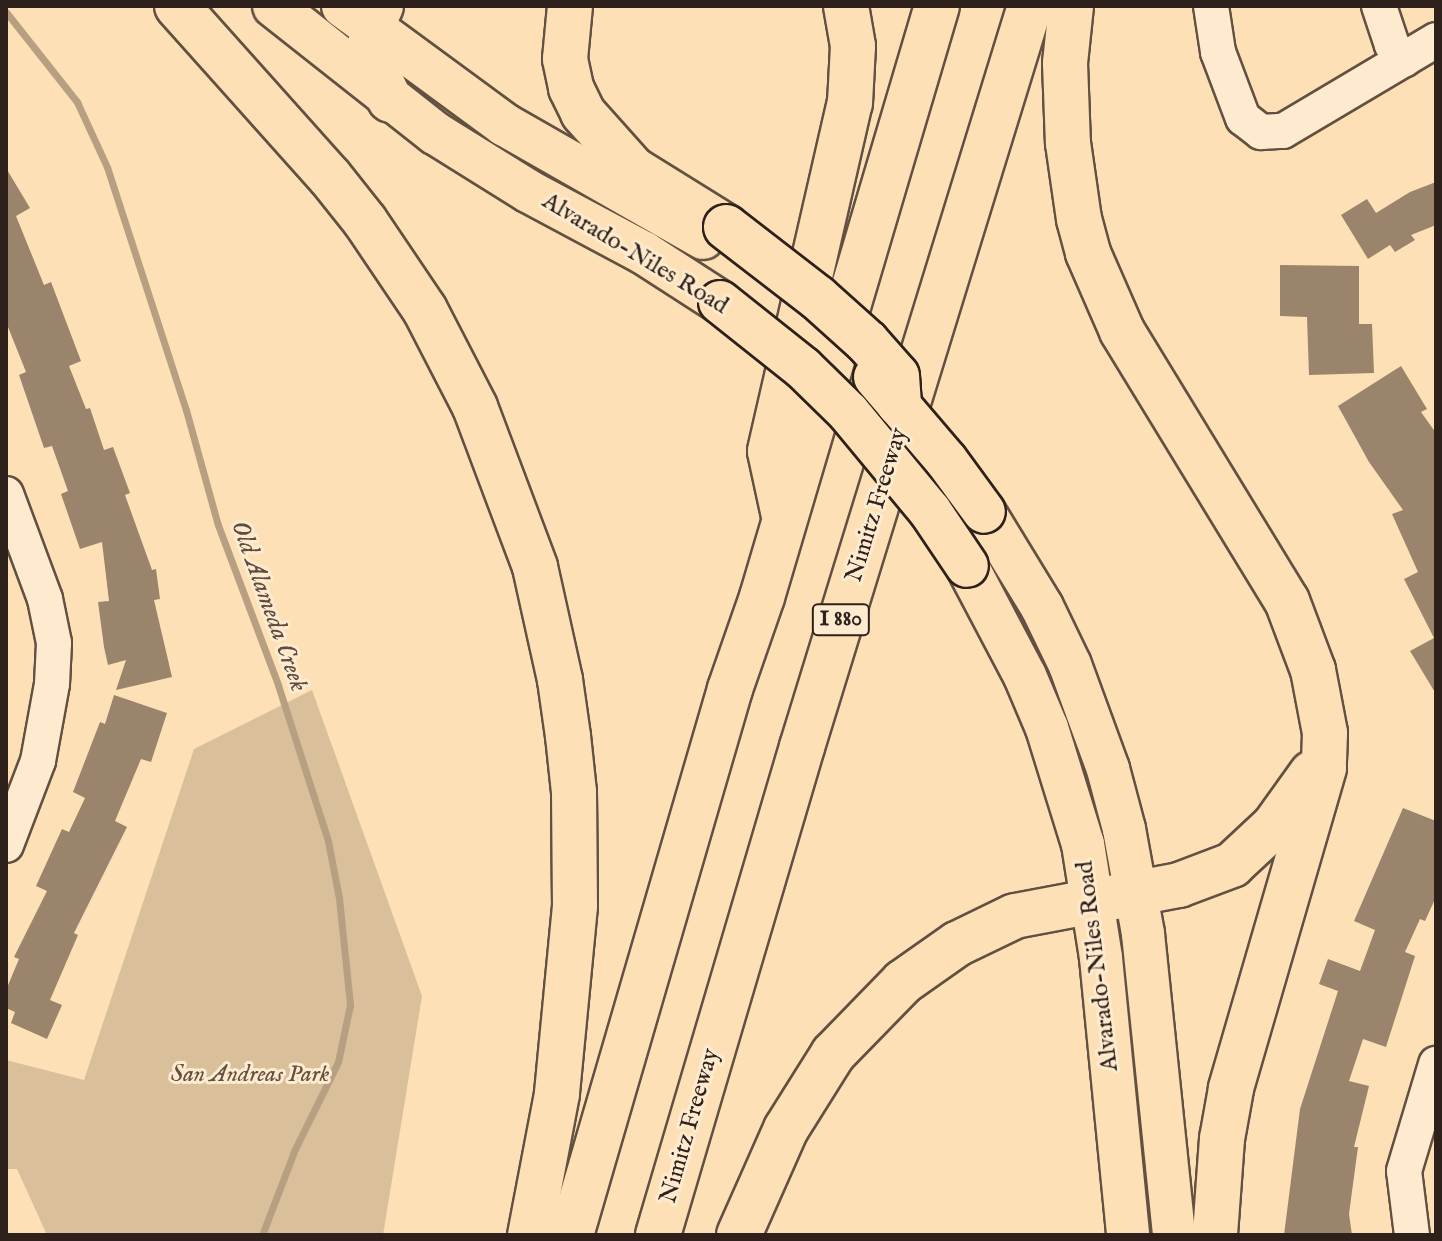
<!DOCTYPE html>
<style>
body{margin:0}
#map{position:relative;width:1442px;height:1241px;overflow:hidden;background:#fde0b5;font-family:"IM FELL English",serif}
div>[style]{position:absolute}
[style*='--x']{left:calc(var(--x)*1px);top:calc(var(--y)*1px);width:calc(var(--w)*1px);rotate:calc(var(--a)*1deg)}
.green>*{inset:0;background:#dabf9b}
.stream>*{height:7px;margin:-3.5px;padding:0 3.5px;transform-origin:3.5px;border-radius:3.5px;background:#b79f81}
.building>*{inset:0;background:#9a846b}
.roads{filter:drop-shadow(2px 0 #625042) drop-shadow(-2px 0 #625042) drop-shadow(0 2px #625042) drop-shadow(0 -2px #625042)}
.minor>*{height:34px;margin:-17px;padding:0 17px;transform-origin:17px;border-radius:17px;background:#feebcf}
.major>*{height:42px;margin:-21px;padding:0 21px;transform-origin:21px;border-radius:21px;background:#fde0b5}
.highway>*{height:44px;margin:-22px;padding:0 22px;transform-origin:22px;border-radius:22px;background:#fde0b5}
.bridges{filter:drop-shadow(2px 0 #2e201b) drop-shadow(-2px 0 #2e201b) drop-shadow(0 2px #2e201b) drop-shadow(0 -2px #2e201b)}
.major-bridge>*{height:42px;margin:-21px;padding:0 21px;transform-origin:21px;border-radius:21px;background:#fde0b5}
.highway-bridge>*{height:44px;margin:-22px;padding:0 22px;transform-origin:22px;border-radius:22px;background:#fde0b5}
span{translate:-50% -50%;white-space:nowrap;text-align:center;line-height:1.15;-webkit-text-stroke:6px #feebcf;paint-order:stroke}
.shield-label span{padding:2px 6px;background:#feebcf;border:2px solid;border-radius:6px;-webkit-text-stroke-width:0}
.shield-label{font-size:22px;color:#2e201b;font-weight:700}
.street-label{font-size:24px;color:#2e201b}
.park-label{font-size:24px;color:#625041;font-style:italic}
.water-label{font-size:26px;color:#5e4c3f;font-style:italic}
.frame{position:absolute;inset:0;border:8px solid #2e201b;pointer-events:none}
</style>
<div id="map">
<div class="green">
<i style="clip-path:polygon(312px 690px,422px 996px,383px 1235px,47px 1235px,17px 1169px,6px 1169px,6px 1060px,84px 1080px,194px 749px)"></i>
</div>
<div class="stream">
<i style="--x:6;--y:12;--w:115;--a:51.7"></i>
<i style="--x:77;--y:102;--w:72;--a:65.2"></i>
<i style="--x:107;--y:167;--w:256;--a:72"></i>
<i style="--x:186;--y:410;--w:119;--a:74.5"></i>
<i style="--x:218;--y:525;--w:171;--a:69.4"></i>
<i style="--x:278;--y:685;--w:164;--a:72.2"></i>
<i style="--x:328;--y:841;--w:58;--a:79.1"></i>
<i style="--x:339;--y:898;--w:108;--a:84.1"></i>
<i style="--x:350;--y:1005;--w:58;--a:101.9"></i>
<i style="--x:338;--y:1062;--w:97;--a:116.3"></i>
<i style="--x:295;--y:1149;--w:92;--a:111"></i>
</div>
<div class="building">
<i style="clip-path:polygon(6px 168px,30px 208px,16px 216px,44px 285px,51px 282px,81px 361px,69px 366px,86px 409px,90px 408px,104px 450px,113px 447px,130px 493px,125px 495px,152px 570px,156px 569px,160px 599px,154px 600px,172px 677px,116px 690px,126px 660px,108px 665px,104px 647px,98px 602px,109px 601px,102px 542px,80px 549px,61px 494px,68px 491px,52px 446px,44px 448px,19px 375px,26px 372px,6px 322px)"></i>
<i style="clip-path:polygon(1436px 182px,1436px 225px,1411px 235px,1415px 240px,1395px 252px,1390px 245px,1368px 259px,1341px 215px,1367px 199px,1376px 213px,1410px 192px)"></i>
<i style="clip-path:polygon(1280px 265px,1359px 266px,1359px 324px,1372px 324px,1374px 373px,1309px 375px,1307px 317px,1280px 316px)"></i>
<i style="clip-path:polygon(1401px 366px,1427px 409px,1421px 412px,1436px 433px,1436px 694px,1410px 651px,1434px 638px,1404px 579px,1418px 572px,1392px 514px,1403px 510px,1369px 462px,1338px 406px)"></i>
<i style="clip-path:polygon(114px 695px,167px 713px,151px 762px,141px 759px,115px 821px,127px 827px,74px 933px,78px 935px,50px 1000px,62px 1005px,47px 1039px,11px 1023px,15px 1012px,6px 1008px,6px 990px,19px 959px,14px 957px,47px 891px,36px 886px,62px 829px,69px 832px,85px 798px,73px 792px,100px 722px,105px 724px)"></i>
<i style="clip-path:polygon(1403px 808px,1436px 821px,1436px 897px,1425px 921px,1420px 919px,1405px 952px,1415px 956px,1386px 1047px,1363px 1039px,1349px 1081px,1369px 1086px,1354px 1147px,1358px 1147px,1349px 1214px,1352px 1235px,1284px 1235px,1300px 1109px,1338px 991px,1319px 984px,1328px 959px,1360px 971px,1375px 930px,1354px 921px)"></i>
</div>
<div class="roads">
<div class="minor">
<i style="--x:1211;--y:6;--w:47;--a:81.3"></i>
<i style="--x:1218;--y:52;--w:71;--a:69.3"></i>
<i style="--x:1243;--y:118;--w:23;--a:38"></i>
<i style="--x:1261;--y:132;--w:22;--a:-3"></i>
<i style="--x:1283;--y:131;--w:178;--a:-30.7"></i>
<i style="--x:1379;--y:6;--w:41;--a:71.6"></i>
<i style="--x:1392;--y:45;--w:19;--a:51"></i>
<i style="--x:6;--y:494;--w:112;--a:69.6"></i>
<i style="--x:45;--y:599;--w:45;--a:78.4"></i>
<i style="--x:54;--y:643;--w:41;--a:92.8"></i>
<i style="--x:52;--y:684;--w:78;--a:100.3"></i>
<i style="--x:38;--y:761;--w:90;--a:110.9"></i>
<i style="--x:1412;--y:1235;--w:64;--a:-97.1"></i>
<i style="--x:1404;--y:1171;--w:112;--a:-73.3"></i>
</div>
<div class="major">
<i style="--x:274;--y:6;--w:205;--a:38.3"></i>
<i style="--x:435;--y:133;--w:110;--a:31.9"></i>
<i style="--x:528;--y:191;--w:132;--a:28.1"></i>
<i style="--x:644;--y:253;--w:90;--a:32.8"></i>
<i style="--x:343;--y:6;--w:201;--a:36.3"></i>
<i style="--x:505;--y:125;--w:228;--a:29.7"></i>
<i style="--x:984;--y:512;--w:111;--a:58.6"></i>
<i style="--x:1042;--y:607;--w:64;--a:64.2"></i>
<i style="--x:1070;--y:665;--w:111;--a:69.9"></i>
<i style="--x:1108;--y:769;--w:62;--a:75.1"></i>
<i style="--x:1124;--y:829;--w:107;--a:79.7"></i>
<i style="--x:1143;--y:934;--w:303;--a:84.1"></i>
<i style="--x:967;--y:566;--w:124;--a:62.2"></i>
<i style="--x:1025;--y:676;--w:56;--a:67.1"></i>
<i style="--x:1047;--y:728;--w:121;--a:72.8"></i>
<i style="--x:1083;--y:844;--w:115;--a:81"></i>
<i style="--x:1101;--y:958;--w:278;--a:84.4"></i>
</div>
<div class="highway">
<i style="--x:177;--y:6;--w:229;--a:48.2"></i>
<i style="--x:330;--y:177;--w:56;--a:51.5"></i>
<i style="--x:365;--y:221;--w:107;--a:56"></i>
<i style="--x:425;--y:310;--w:109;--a:62.7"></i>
<i style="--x:475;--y:407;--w:171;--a:69.4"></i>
<i style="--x:535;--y:567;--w:116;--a:77.5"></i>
<i style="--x:560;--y:680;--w:57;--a:81.9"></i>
<i style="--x:568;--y:736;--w:56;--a:83.9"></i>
<i style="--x:574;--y:792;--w:114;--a:89.5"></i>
<i style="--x:575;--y:906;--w:189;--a:95.5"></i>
<i style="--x:557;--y:1094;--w:144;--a:100.8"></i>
<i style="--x:381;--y:6;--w:24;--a:114"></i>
<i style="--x:371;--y:28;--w:32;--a:90"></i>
<i style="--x:371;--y:60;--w:44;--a:64.6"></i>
<i style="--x:570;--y:6;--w:53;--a:95.4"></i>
<i style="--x:565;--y:59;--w:30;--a:78"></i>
<i style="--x:571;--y:88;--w:28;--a:64"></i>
<i style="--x:583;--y:113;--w:75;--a:48.2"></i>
<i style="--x:633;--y:169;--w:110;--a:31.9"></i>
<i style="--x:1071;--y:6;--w:57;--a:96"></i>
<i style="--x:1065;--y:63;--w:80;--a:87.9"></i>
<i style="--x:1068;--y:143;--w:77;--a:81.8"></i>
<i style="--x:1079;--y:219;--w:35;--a:75"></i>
<i style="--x:1088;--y:253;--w:85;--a:66.4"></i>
<i style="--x:1122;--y:331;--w:316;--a:58.6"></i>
<i style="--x:1287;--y:601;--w:74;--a:69.4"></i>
<i style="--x:1313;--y:670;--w:64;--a:79.2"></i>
<i style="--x:1325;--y:733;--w:35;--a:92"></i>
<i style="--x:1324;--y:768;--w:334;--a:106.2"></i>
<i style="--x:1231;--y:1089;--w:51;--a:100.2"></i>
<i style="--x:1222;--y:1139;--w:96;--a:94.2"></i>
<i style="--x:784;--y:516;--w:66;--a:-102.2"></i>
<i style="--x:770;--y:451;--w:357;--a:-77.1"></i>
<i style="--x:850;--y:103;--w:57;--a:-87"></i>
<i style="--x:853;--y:46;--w:41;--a:-99.9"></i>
<i style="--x:571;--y:1235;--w:569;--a:-73.76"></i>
<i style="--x:730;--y:689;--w:97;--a:-70.8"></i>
<i style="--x:762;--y:597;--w:616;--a:-73.51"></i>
<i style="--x:658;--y:1235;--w:509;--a:-73.56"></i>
<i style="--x:802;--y:747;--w:775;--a:-72.9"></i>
<i style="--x:739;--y:1235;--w:116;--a:-66.1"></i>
<i style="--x:786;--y:1129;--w:89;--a:-57.9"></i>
<i style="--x:833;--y:1054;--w:100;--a:-45.8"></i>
<i style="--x:903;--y:982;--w:66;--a:-35.1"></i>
<i style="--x:957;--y:944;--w:64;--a:-25.8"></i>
<i style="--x:1015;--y:916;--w:167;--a:-10.7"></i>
<i style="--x:1179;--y:885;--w:57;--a:-20.7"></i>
<i style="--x:1232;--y:865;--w:57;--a:-42.9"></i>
<i style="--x:1274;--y:826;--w:65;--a:-54.4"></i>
</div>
</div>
<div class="bridges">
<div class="major-bridge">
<i style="--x:720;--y:302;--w:106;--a:38.5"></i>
<i style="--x:803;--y:368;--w:63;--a:44.4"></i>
<i style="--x:848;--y:412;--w:129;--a:50.4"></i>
<i style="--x:930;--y:511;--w:66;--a:56.1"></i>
<i style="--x:875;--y:377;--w:109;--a:49.5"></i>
<i style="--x:946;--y:460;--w:64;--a:53.8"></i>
</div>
<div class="highway-bridge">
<i style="--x:726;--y:227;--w:116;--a:37.7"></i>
<i style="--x:818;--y:298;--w:66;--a:41.9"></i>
<i style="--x:867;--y:342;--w:45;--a:48.6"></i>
<i style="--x:897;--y:376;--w:28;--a:86"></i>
</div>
</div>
<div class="shield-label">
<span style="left:841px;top:620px">I 880</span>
</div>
<div class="street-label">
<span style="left:635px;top:254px;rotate:31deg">Alvarado-Niles Road</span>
<span style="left:877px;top:505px;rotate:-73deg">Nimitz Freeway</span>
<span style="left:1098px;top:966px;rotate:-97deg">Alvarado-Niles Road</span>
<span style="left:690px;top:1126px;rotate:-74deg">Nimitz Freeway</span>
</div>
<div class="park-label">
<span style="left:250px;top:1075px">San Andreas Park</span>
</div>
<div class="water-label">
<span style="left:269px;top:606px;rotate:70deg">Old Alameda Creek</span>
</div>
<div class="frame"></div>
</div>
